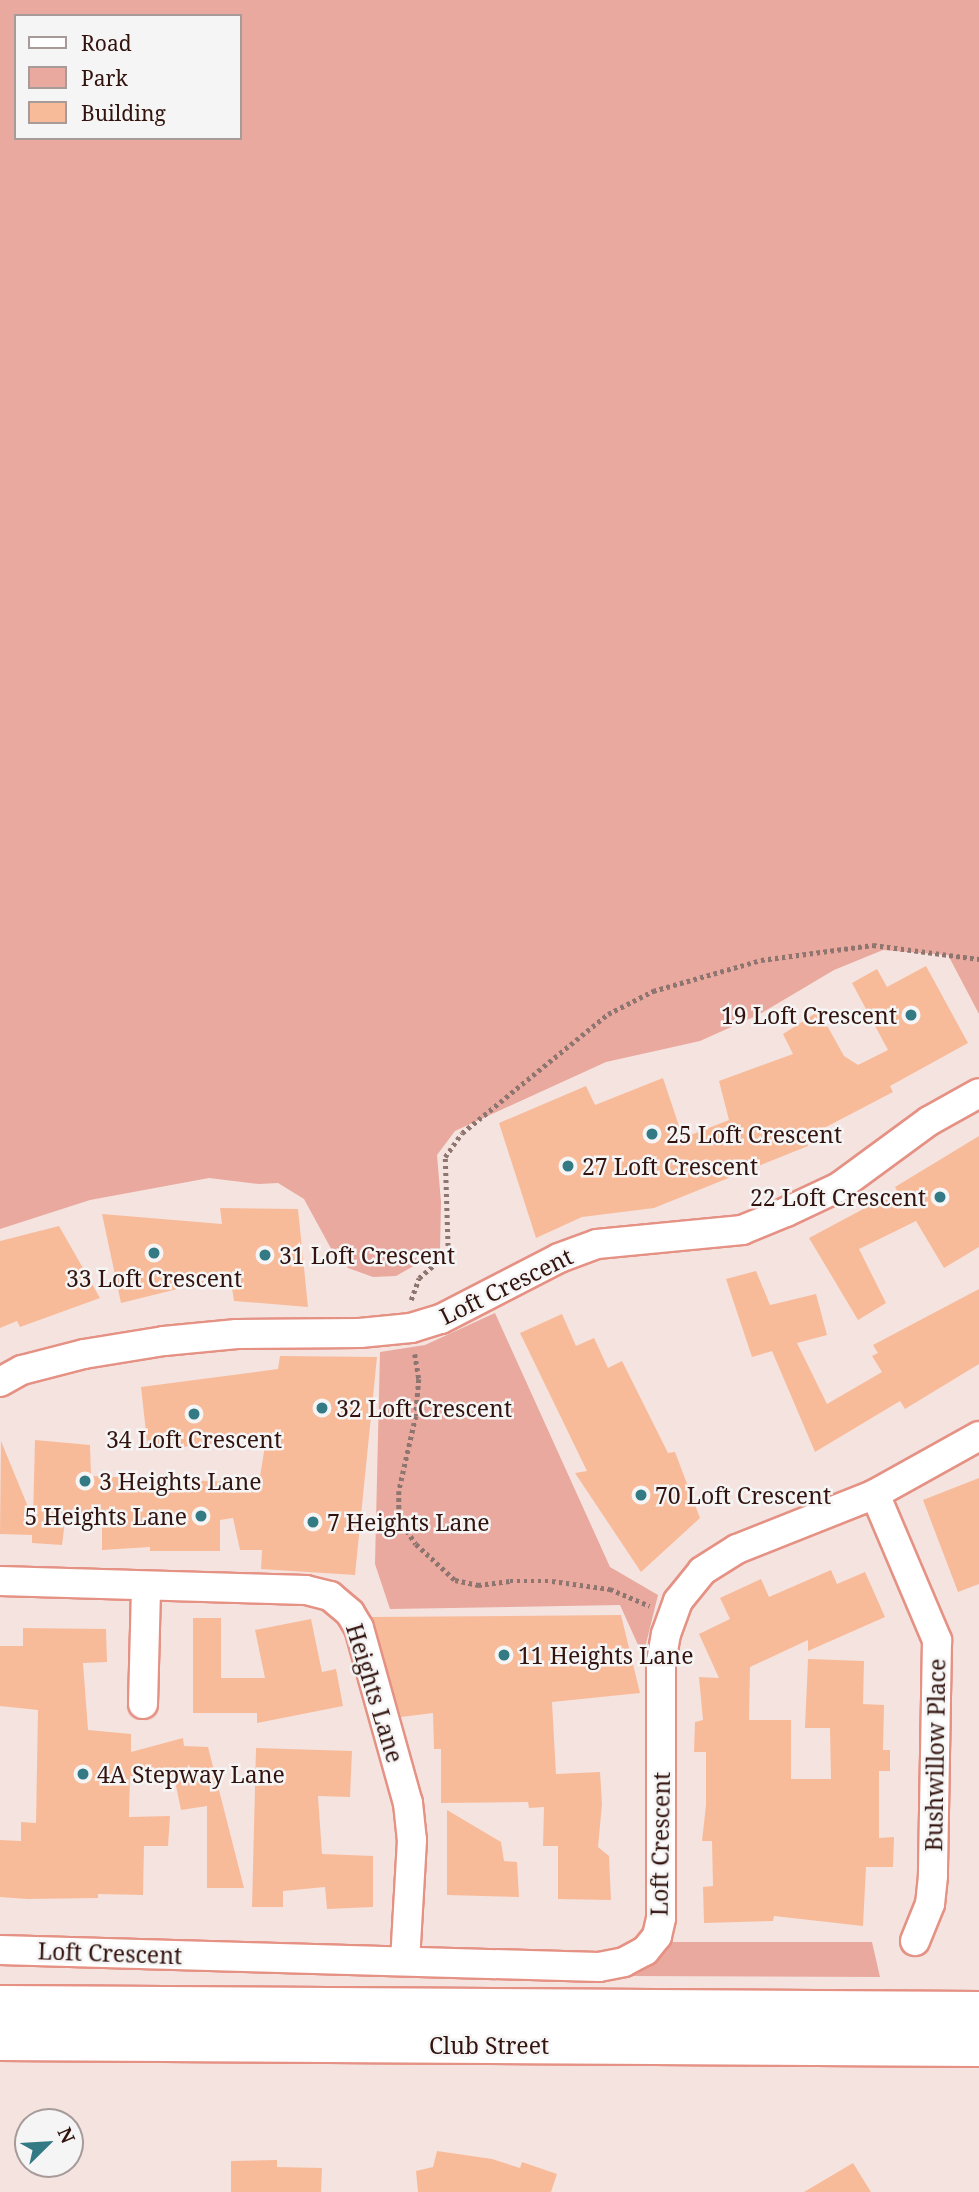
<!DOCTYPE html>
<style>
body{margin:0}
#map{position:relative;width:979px;height:2192px;overflow:hidden;background:#f5e3df;font-family:"Noto Serif",serif}
div>[style]{position:absolute}
[style*='--x']{left:calc(var(--x)*1px);top:calc(var(--y)*1px);width:calc(var(--w)*1px);rotate:calc(var(--a)*1deg)}
.green>*{inset:0;background:#e9a99e}
.building>*{inset:0;background:#f8bb9a}
.path>*{height:4.5px;margin-top:-2.25px;transform-origin:0;background:repeating-linear-gradient(90deg,#8e7570 0 3.5px,transparent 0 7px)}
.roads{filter:drop-shadow(2px 0 #e59184) drop-shadow(-2px 0 #e59184) drop-shadow(0 2px #e59184) drop-shadow(0 -2px #e59184)}
.minor>*{height:28px;margin:-14px;padding:0 14px;transform-origin:14px;border-radius:14px;background:#fff}
.secondary>*{height:38px;margin:-19px;padding:0 19px;transform-origin:19px;border-radius:19px;background:#fff}
.dots>*{width:19px;height:19px;translate:-50% -50%;box-sizing:border-box;border:4px solid #f5f5f5;border-radius:50%}
span{translate:-50% -50%;white-space:nowrap;text-align:center;line-height:1.15;-webkit-text-stroke:5px #f5f5f5;paint-order:stroke}
.poi-label{font-size:23px;color:#32130e}
.right{translate:-100% -50%;text-align:right}
.left{translate:0 -50%;text-align:left}
.street-label{font-size:23px;color:#32130e}
.legend{position:absolute;left:14px;top:14px;width:228px;height:126px;box-sizing:border-box;background:#f5f5f5;border:2px solid #a79b99;margin:0;padding:9px 12px;list-style:none;font-size:21px;color:#32130e}
.legend li{display:flex;align-items:center;gap:14px;height:35px}
.legend b{width:35px;border:2px solid #a79b99}
.north{position:absolute;left:14px;top:2108px;width:70px;height:70px;box-sizing:border-box;background:#f5f5f5;border:2px solid #a79b99;border-radius:50%;rotate:66deg;font-size:19px;font-weight:700;line-height:28px;text-align:center;color:#32130e}
.north::after{content:'';display:block;margin:auto;width:24px;height:32px;background:#337a85;clip-path:polygon(50% 0,100% 100%,50% 72%,0 100%)}
</style>
<div id="map">
<div class="green">
<i style="clip-path:polygon(evenodd,0 0,979px 0,979px 1014px,948px 955px,883px 950px,834px 970px,758px 1015px,700px 1041px,606px 1062px,455px 1131px,437px 1155px,441px 1202px,440px 1251px,396px 1276px,373px 1277px,348px 1268px,334px 1254px,304px 1199px,278px 1183px,259px 1184px,209px 1178px,90px 1200px,0 1229px,0 0,16px 16px,240px 16px,240px 138px,16px 138px,16px 16px)"></i>
<i style="clip-path:polygon(495px 1313px,610px 1567px,658px 1595px,643px 1656px,620px 1605px,390px 1609px,375px 1564px,380px 1352px,425px 1345px)"></i>
<i style="clip-path:polygon(663px 1942px,872px 1942px,880px 1977px,629px 1976px)"></i>
</div>
<div class="building">
<i style="clip-path:polygon(926px 966px,968px 1043px,890px 1086px,893px 1092px,805px 1138px,808px 1146px,654px 1208px,582px 1217px,536px 1238px,499px 1123px,586px 1086px,595px 1105px,663px 1078px,683px 1138px,729px 1120px,719px 1081px,793px 1054px,783px 1034px,819px 1011px,844px 1056px,858px 1065px,888px 1050px,852px 983px,877px 969px,887px 987px)"></i>
<i style="clip-path:polygon(979px 1136px,979px 1247px,944px 1268px,916px 1221px,859px 1249px,886px 1303px,858px 1320px,809px 1238px,897px 1191px,895px 1187px)"></i>
<i style="clip-path:polygon(220px 1208px,298px 1209px,308px 1307px,234px 1301px,230px 1276px,121px 1303px,102px 1214px,222px 1224px)"></i>
<i style="clip-path:polygon(59px 1226px,100px 1298px,20px 1327px,17px 1321px,0 1328px,0 1241px)"></i>
<i style="clip-path:polygon(756px 1271px,770px 1305px,816px 1294px,827px 1335px,797px 1343px,827px 1404px,882px 1372px,872px 1356px,878px 1353px,873px 1345px,979px 1289px,979px 1364px,905px 1409px,900px 1401px,815px 1452px,772px 1351px,752px 1357px,726px 1279px)"></i>
<i style="clip-path:polygon(562px 1314px,576px 1346px,594px 1338px,608px 1368px,622px 1361px,668px 1453px,675px 1452px,700px 1518px,641px 1572px,575px 1473px,587px 1471px,520px 1333px)"></i>
<i style="clip-path:polygon(280px 1356px,377px 1357px,355px 1575px,261px 1569px,262px 1550px,240px 1550px,233px 1518px,220px 1520px,220px 1551px,150px 1551px,150px 1547px,102px 1550px,102px 1515px,66px 1513px,62px 1545px,32px 1543px,32px 1535px,0 1534px,1px 1441px,33px 1519px,35px 1440px,90px 1445px,91px 1476px,259px 1483px,266px 1439px,148px 1450px,141px 1387px,278px 1369px)"></i>
<i style="clip-path:polygon(979px 1478px,979px 1584px,958px 1592px,923px 1500px)"></i>
<i style="clip-path:polygon(831px 1570px,837px 1584px,865px 1572px,885px 1617px,808px 1651px,808px 1640px,750px 1667px,749px 1720px,791px 1720px,791px 1779px,831px 1779px,830px 1728px,805px 1728px,808px 1659px,864px 1661px,863px 1704px,884px 1705px,883px 1750px,890px 1750px,890px 1771px,879px 1771px,879px 1838px,894px 1837px,893px 1867px,866px 1867px,863px 1926px,774px 1916px,773px 1921px,704px 1923px,703px 1887px,713px 1886px,712px 1841px,702px 1841px,706px 1805px,706px 1752px,694px 1752px,695px 1722px,703px 1720px,699px 1677px,719px 1678px,699px 1634px,730px 1619px,720px 1598px,761px 1579px,769px 1597px)"></i>
<i style="clip-path:polygon(621px 1615px,640px 1693px,552px 1702px,556px 1774px,600px 1772px,602px 1804px,598px 1847px,609px 1856px,611px 1900px,558px 1899px,558px 1846px,543px 1846px,544px 1807px,529px 1808px,528px 1802px,441px 1803px,441px 1749px,434px 1749px,433px 1713px,401px 1717px,371px 1617px)"></i>
<i style="clip-path:polygon(193px 1618px,221px 1618px,221px 1678px,265px 1678px,255px 1630px,311px 1619px,322px 1672px,336px 1669px,343px 1706px,257px 1723px,257px 1713px,193px 1713px)"></i>
<i style="clip-path:polygon(23px 1628px,106px 1629px,107px 1662px,83px 1663px,88px 1730px,131px 1734px,131px 1752px,183px 1738px,184px 1746px,208px 1747px,244px 1888px,207px 1888px,207px 1806px,181px 1810px,174px 1776px,130px 1776px,129px 1817px,170px 1816px,168px 1846px,144px 1846px,143px 1895px,98px 1894px,98px 1898px,28px 1899px,0 1897px,0 1840px,21px 1841px,21px 1822px,36px 1823px,38px 1710px,0 1706px,0 1646px,23px 1646px)"></i>
<i style="clip-path:polygon(256px 1748px,352px 1751px,350px 1797px,318px 1796px,322px 1854px,373px 1856px,373px 1907px,327px 1909px,325px 1887px,283px 1891px,283px 1907px,252px 1907px)"></i>
<i style="clip-path:polygon(447px 1810px,501px 1842px,504px 1861px,517px 1862px,519px 1897px,447px 1895px)"></i>
<i style="clip-path:polygon(437px 2151px,492px 2159px,520px 2168px,522px 2162px,557px 2174px,551px 2192px,418px 2192px,416px 2171px,433px 2167px)"></i>
<i style="clip-path:polygon(277px 2160px,277px 2167px,322px 2168px,321px 2192px,231px 2192px,231px 2161px)"></i>
<i style="clip-path:polygon(853px 2163px,871px 2192px,804px 2192px)"></i>
</div>
<div class="path">
<i style="--x:411;--y:1300;--w:23;--a:-70"></i>
<i style="--x:419;--y:1278;--w:38;--a:-41"></i>
<i style="--x:448;--y:1253;--w:96;--a:-91.8"></i>
<i style="--x:445;--y:1157;--w:29;--a:-55"></i>
<i style="--x:462;--y:1133;--w:188;--a:-39.2"></i>
<i style="--x:608;--y:1014;--w:51;--a:-27.1"></i>
<i style="--x:653;--y:991;--w:112;--a:-16"></i>
<i style="--x:761;--y:960;--w:113;--a:-7.6"></i>
<i style="--x:873;--y:945;--w:107;--a:7.5"></i>
<i style="--x:415;--y:1354;--w:25;--a:81"></i>
<i style="--x:419;--y:1379;--w:37;--a:95"></i>
<i style="--x:416;--y:1416;--w:77;--a:102.8"></i>
<i style="--x:399;--y:1491;--w:28;--a:90"></i>
<i style="--x:399;--y:1519;--w:30;--a:56"></i>
<i style="--x:416;--y:1544;--w:53;--a:42.7"></i>
<i style="--x:455;--y:1580;--w:24;--a:12"></i>
<i style="--x:478;--y:1585;--w:32;--a:-7"></i>
<i style="--x:510;--y:1581;--w:42;--a:0"></i>
<i style="--x:552;--y:1581;--w:59;--a:7.9"></i>
<i style="--x:610;--y:1589;--w:43;--a:23"></i>
</div>
<div class="roads">
<div class="minor">
<i style="--x:0;--y:1382;--w:25;--a:-29"></i>
<i style="--x:22;--y:1370;--w:64;--a:-14.5"></i>
<i style="--x:84;--y:1354;--w:81;--a:-9.2"></i>
<i style="--x:164;--y:1341;--w:73;--a:-5.5"></i>
<i style="--x:237;--y:1334;--w:123;--a:-0.5"></i>
<i style="--x:360;--y:1333;--w:51;--a:-5.6"></i>
<i style="--x:411;--y:1328;--w:31;--a:-17"></i>
<i style="--x:441;--y:1319;--w:133;--a:-27.3"></i>
<i style="--x:559;--y:1258;--w:40;--a:-20.2"></i>
<i style="--x:597;--y:1244;--w:146;--a:-5.5"></i>
<i style="--x:742;--y:1230;--w:48;--a:-22.2"></i>
<i style="--x:786;--y:1212;--w:59;--a:-25.3"></i>
<i style="--x:839;--y:1187;--w:112;--a:-36.3"></i>
<i style="--x:929;--y:1121;--w:57;--a:-29.2"></i>
<i style="--x:875;--y:1494;--w:159;--a:67"></i>
<i style="--x:937;--y:1640;--w:236;--a:91"></i>
<i style="--x:933;--y:1876;--w:28;--a:96"></i>
<i style="--x:930;--y:1904;--w:40;--a:112"></i>
<i style="--x:0;--y:1581;--w:306;--a:1.7"></i>
<i style="--x:306;--y:1590;--w:25;--a:14"></i>
<i style="--x:330;--y:1596;--w:26;--a:40"></i>
<i style="--x:350;--y:1613;--w:17;--a:59"></i>
<i style="--x:359;--y:1628;--w:182;--a:74.4"></i>
<i style="--x:408;--y:1803;--w:37;--a:84"></i>
<i style="--x:412;--y:1840;--w:121;--a:93.3"></i>
<i style="--x:143;--y:1704;--w:117;--a:-88.5"></i>
<i style="--x:0;--y:1950;--w:599;--a:1.63"></i>
<i style="--x:599;--y:1967;--w:25;--a:-11"></i>
<i style="--x:624;--y:1962;--w:24;--a:-28"></i>
<i style="--x:645;--y:1951;--w:19;--a:-51"></i>
<i style="--x:657;--y:1936;--w:18;--a:-77"></i>
<i style="--x:661;--y:1918;--w:256;--a:-90"></i>
<i style="--x:661;--y:1662;--w:28;--a:-80"></i>
<i style="--x:666;--y:1634;--w:35;--a:-70"></i>
<i style="--x:678;--y:1601;--w:38;--a:-51"></i>
<i style="--x:702;--y:1571;--w:41;--a:-32.2"></i>
<i style="--x:737;--y:1549;--w:149;--a:-21.7"></i>
<i style="--x:875;--y:1494;--w:119;--a:-29.1"></i>
</div>
<div class="secondary">
<i style="--x:0;--y:2005;--w:979;--a:0.35"></i>
<i style="--x:0;--y:2041;--w:979;--a:0.35"></i>
</div>
</div>
<div class="dots">
<i style="left:911px;top:1015px;background:#337a85"></i>
<i style="left:652px;top:1134px;background:#337a85"></i>
<i style="left:568px;top:1166px;background:#337a85"></i>
<i style="left:940px;top:1197px;background:#337a85"></i>
<i style="left:154px;top:1253px;background:#337a85"></i>
<i style="left:265px;top:1255px;background:#337a85"></i>
<i style="left:322px;top:1408px;background:#337a85"></i>
<i style="left:194px;top:1414px;background:#337a85"></i>
<i style="left:85px;top:1481px;background:#337a85"></i>
<i style="left:641px;top:1495px;background:#337a85"></i>
<i style="left:201px;top:1516px;background:#337a85"></i>
<i style="left:313px;top:1522px;background:#337a85"></i>
<i style="left:504px;top:1655px;background:#337a85"></i>
<i style="left:83px;top:1774px;background:#337a85"></i>
</div>
<div class="poi-label">
<span class="right" style="left:897px;top:1015px">19 Loft Crescent</span>
<span class="left" style="left:666px;top:1134px">25 Loft Crescent</span>
<span class="left" style="left:582px;top:1166px">27 Loft Crescent</span>
<span class="right" style="left:926px;top:1197px">22 Loft Crescent</span>
<span class="left" style="left:279px;top:1255px">31 Loft Crescent</span>
<span style="left:154px;top:1278px">33 Loft Crescent</span>
<span class="left" style="left:336px;top:1408px">32 Loft Crescent</span>
<span style="left:194px;top:1439px">34 Loft Crescent</span>
<span class="left" style="left:99px;top:1481px">3 Heights Lane</span>
<span class="left" style="left:655px;top:1495px">70 Loft Crescent</span>
<span class="right" style="left:187px;top:1516px">5 Heights Lane</span>
<span class="left" style="left:327px;top:1522px">7 Heights Lane</span>
<span class="left" style="left:518px;top:1655px">11 Heights Lane</span>
<span class="left" style="left:97px;top:1774px">4A Stepway Lane</span>
</div>
<div class="street-label">
<span style="left:506px;top:1286px;rotate:-26deg">Loft Crescent</span>
<span style="left:375px;top:1693px;rotate:73deg">Heights Lane</span>
<span style="left:935px;top:1755px;rotate:-89deg">Bushwillow Place</span>
<span style="left:660px;top:1844px;rotate:-89deg">Loft Crescent</span>
<span style="left:110px;top:1953px;rotate:2deg">Loft Crescent</span>
<span style="left:489px;top:2045px">Club Street</span>
</div>
<ul class="legend">
<li><b style="height:9px;background:#fff"></b>Road</li>
<li><b style="height:19px;background:#e9a99e"></b>Park</li>
<li><b style="height:19px;background:#f8bb9a"></b>Building</li>
</ul>
<div class="north">N</div>
</div>
